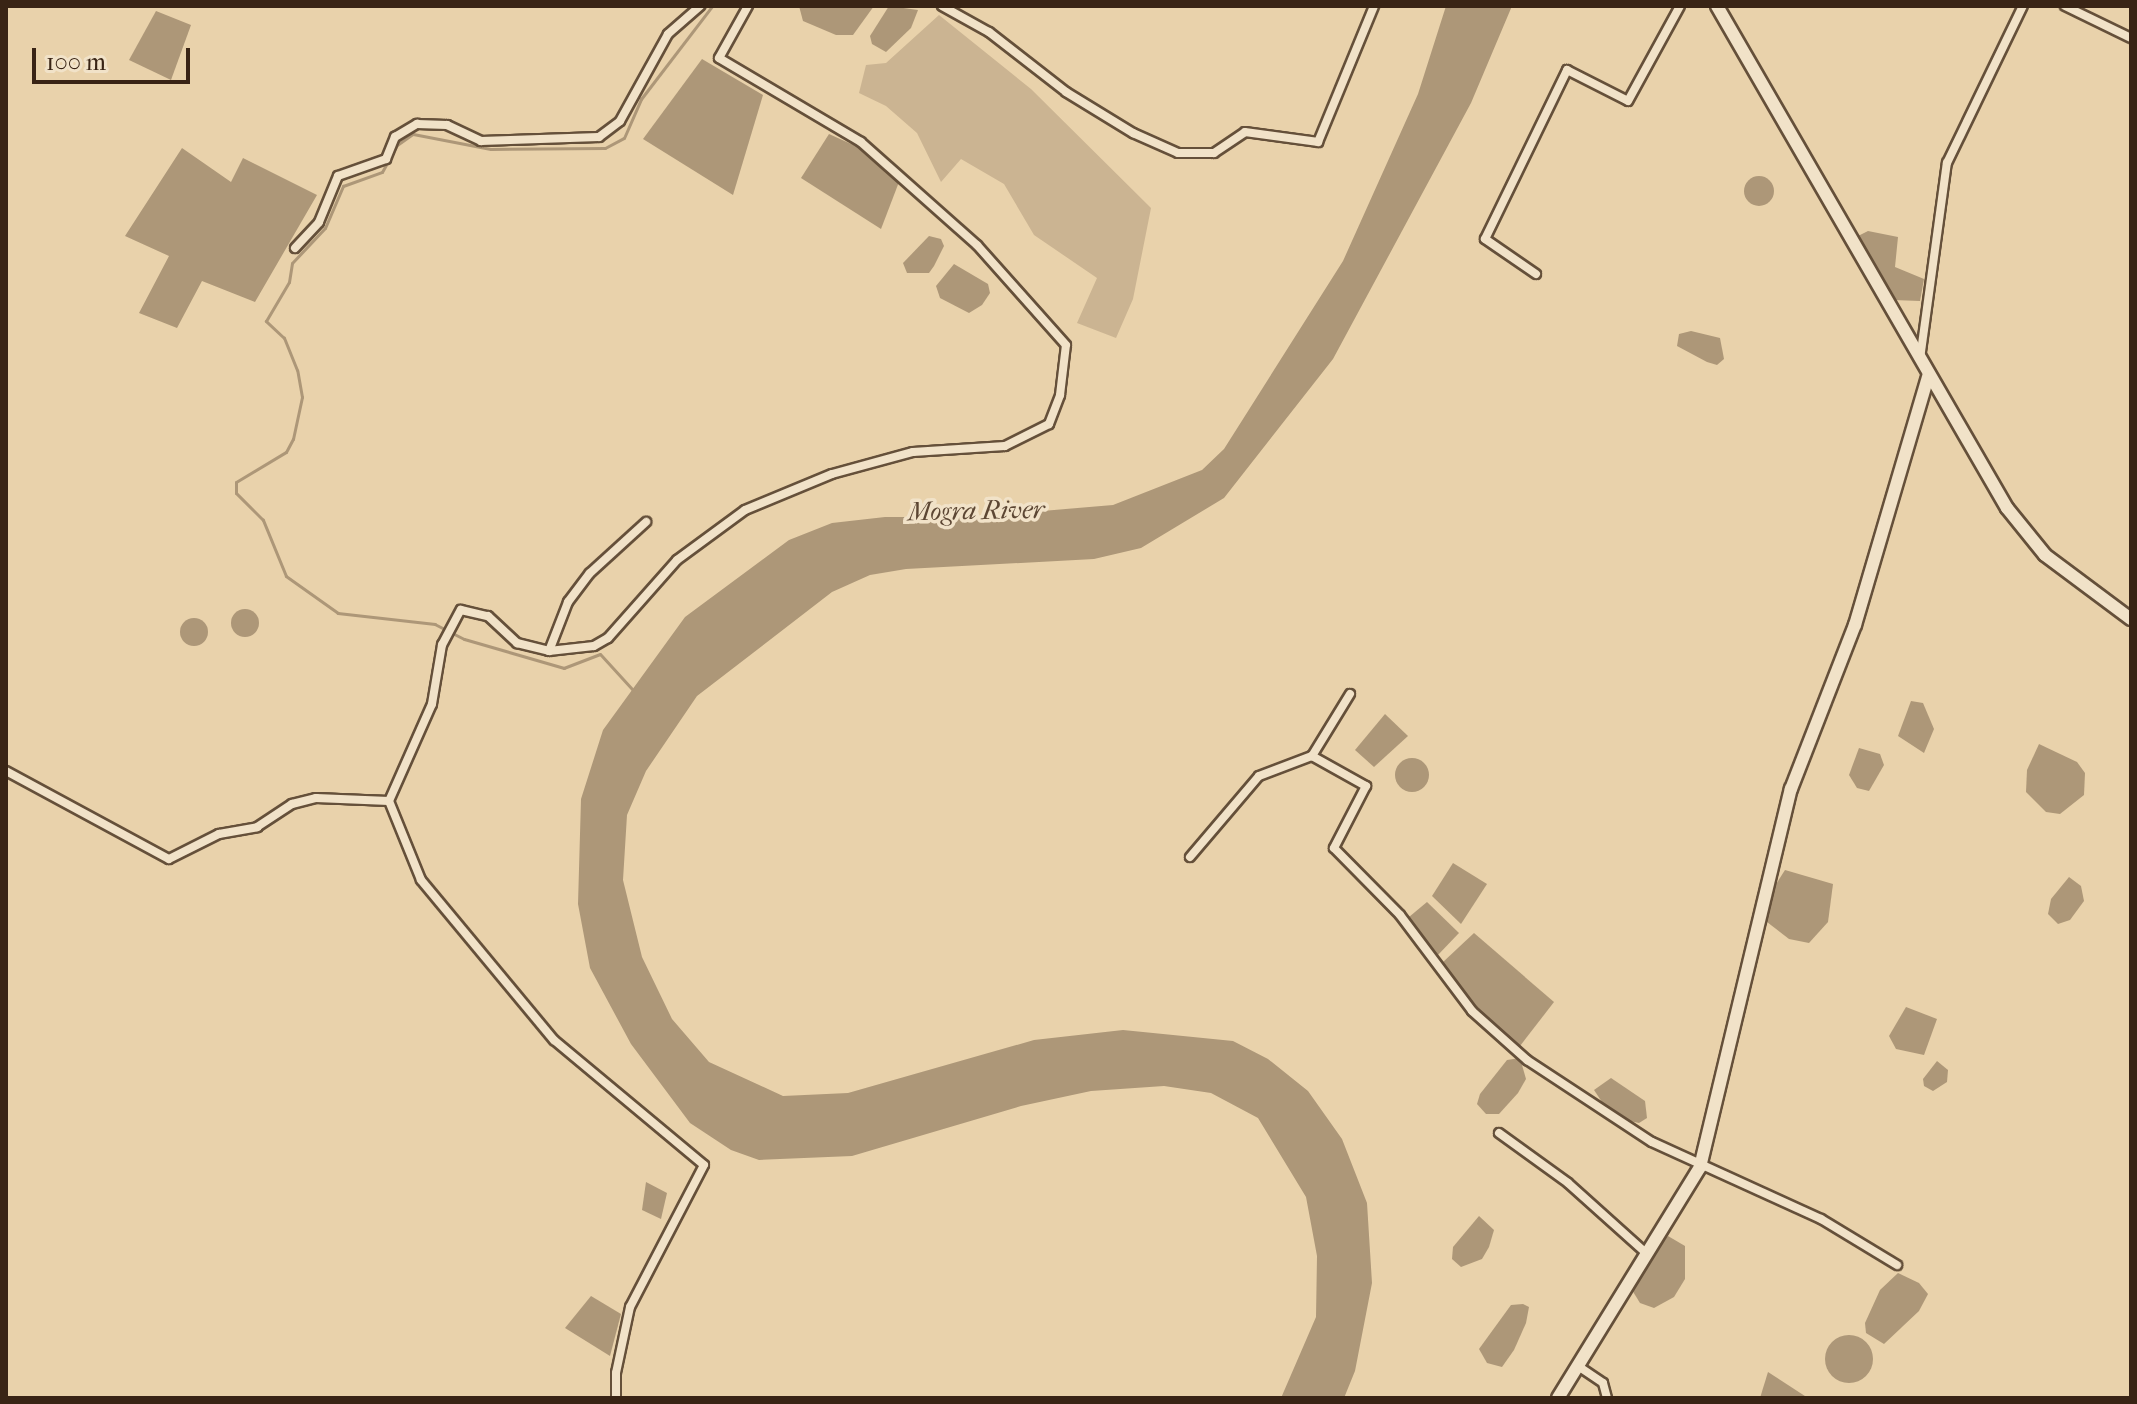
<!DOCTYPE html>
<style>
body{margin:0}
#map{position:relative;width:2137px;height:1404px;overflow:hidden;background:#e9d2ab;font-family:"IM FELL French Canon",serif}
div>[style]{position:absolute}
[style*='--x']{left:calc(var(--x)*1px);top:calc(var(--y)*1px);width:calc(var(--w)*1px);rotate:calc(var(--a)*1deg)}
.green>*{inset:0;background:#cbb492}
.water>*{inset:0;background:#ad9778}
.round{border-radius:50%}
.stream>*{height:3px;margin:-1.5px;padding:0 1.5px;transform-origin:1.5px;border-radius:1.5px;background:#ad9778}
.roads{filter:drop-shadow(2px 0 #65503a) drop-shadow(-2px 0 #65503a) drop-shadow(0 2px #65503a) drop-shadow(0 -2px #65503a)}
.street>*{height:8px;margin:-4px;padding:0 4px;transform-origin:4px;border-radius:4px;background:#f1e2c8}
.secondary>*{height:12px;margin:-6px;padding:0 6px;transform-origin:6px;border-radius:6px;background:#f1e2c8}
span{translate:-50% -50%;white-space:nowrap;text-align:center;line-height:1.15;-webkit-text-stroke:7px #f1e2c8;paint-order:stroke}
.water-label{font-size:26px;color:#5c4633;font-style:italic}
.frame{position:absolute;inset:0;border:8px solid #392415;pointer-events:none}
.scale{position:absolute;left:32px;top:48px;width:158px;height:36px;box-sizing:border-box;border:4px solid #392415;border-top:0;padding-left:10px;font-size:24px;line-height:28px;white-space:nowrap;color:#392415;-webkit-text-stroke:6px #f1e2c8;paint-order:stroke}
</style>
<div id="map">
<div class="green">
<i style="clip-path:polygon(939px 15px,1031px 89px,1151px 208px,1133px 299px,1116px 338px,1077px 323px,1097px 278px,1034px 235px,1004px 184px,961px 159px,941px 182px,917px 133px,886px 106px,859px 93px,866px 65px,886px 63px)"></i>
</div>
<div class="water">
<i style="clip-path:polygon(799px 6px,874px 6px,853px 35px,836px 35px,803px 21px)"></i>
<i style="clip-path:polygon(889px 6px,918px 10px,911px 28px,886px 52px,872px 44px,870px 36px)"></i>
<i style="clip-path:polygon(1446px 6px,1512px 6px,1471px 103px,1333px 359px,1224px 498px,1141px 548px,1094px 559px,906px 569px,870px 575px,832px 592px,697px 696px,646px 771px,627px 815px,623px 880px,642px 957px,672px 1019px,709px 1062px,783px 1096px,848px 1093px,1034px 1040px,1123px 1030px,1233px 1041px,1268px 1059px,1308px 1091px,1342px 1139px,1367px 1203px,1372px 1283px,1355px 1371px,1344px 1398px,1281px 1398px,1316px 1317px,1317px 1256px,1306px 1197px,1258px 1118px,1211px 1093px,1164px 1086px,1091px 1091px,1021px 1106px,852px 1156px,759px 1160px,731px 1150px,690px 1123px,631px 1044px,590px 968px,578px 904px,581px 799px,603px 730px,685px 617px,789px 540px,832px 523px,885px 517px,971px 517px,1113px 505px,1202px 470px,1224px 449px,1343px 261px,1418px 94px)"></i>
<i style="clip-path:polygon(156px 11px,191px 25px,171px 80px,129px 60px)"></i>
<i style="clip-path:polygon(702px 59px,763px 95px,733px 195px,643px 139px)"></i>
<i style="clip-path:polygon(829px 134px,880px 157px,899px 182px,881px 229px,801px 178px)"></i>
<i style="clip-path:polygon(182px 148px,231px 182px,243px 158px,317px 195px,255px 302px,202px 281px,177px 328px,139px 313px,169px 256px,125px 236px)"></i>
<i class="round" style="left:1744px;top:176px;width:30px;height:30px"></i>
<i style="clip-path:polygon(1868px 231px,1898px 237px,1895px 267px,1924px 279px,1920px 301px,1893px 300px,1860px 243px,1858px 236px)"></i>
<i style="clip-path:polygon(929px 236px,941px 239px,944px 246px,934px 266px,929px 273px,907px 273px,903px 263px)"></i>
<i style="clip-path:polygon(954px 264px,988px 284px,990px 293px,982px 305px,969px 313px,940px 298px,936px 286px)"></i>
<i style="clip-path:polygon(1691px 331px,1720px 338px,1724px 359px,1717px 365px,1707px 362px,1677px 346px,1679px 334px)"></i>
<i class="round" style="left:231px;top:609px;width:28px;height:28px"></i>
<i class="round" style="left:180px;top:618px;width:28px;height:28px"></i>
<i style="clip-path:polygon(1911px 701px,1923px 703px,1934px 729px,1924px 753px,1898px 736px)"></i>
<i style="clip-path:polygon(1385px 714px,1408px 736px,1374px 767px,1355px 750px)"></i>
<i style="clip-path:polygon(2039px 744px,2077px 762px,2085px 773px,2084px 795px,2060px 814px,2046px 812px,2026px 792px,2027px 770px)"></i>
<i style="clip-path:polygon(1859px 748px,1880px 754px,1884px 765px,1869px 791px,1857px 788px,1849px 775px)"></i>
<i class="round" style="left:1395px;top:758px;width:34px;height:34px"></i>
<i style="clip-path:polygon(1453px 863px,1487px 884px,1461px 924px,1432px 896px)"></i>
<i style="clip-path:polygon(1785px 870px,1833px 884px,1828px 922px,1809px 943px,1789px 939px,1767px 922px,1773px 889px)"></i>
<i style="clip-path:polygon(2069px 877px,2081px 886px,2084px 901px,2070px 920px,2058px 924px,2048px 914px,2051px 899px)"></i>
<i style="clip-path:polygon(1427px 902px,1459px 933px,1436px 957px,1409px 917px)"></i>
<i style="clip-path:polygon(1474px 933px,1554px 1002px,1520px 1046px,1490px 1025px,1442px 963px)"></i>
<i style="clip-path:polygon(1906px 1007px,1937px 1019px,1924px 1055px,1896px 1049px,1889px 1036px)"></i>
<i style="clip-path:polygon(1520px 1058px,1526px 1079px,1518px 1093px,1499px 1114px,1486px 1114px,1477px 1104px,1480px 1094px,1507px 1060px)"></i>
<i style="clip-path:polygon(1937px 1061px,1948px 1070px,1947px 1082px,1933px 1091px,1924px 1086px,1923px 1079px)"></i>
<i style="clip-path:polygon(1611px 1078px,1645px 1101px,1647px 1118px,1639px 1123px,1625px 1120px,1604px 1105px,1594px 1090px)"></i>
<i style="clip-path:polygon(646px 1182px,667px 1193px,661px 1219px,642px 1210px)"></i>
<i style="clip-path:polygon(1479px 1216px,1494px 1230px,1489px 1247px,1482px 1259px,1461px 1267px,1452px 1259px,1453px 1247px)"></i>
<i style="clip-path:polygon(1668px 1236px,1685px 1246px,1685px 1279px,1674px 1297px,1654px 1308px,1640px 1303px,1632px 1290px,1645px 1263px)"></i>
<i style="clip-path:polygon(1898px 1273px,1919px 1283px,1928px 1294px,1919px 1311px,1884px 1344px,1866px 1333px,1865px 1323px,1880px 1290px)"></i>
<i style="clip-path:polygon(591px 1296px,621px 1314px,610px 1356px,565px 1328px)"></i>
<i style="clip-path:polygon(1523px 1304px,1529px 1307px,1526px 1323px,1514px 1350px,1502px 1367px,1487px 1363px,1479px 1349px,1511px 1305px)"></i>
<i class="round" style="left:1825px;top:1335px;width:48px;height:48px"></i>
<i style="clip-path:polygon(1768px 1372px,1808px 1398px,1760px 1398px)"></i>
</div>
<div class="stream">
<i style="--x:632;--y:689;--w:47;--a:-132.4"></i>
<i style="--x:600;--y:654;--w:39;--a:159"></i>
<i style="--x:564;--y:668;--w:104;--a:-163.8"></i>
<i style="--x:464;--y:639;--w:33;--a:-153"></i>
<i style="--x:435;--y:624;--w:98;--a:-173.5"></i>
<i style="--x:338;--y:613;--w:64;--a:-144.6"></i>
<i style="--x:286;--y:576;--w:61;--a:-112.3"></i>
<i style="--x:263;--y:520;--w:38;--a:-135"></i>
<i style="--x:236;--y:493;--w:11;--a:-90"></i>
<i style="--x:236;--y:482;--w:58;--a:-31"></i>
<i style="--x:286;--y:452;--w:15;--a:-62"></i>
<i style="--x:293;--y:439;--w:43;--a:-77.9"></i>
<i style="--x:302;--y:397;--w:27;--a:-100"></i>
<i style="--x:297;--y:370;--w:35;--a:-112"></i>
<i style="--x:284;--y:338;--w:25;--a:-137"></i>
<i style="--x:266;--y:321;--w:45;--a:-59.5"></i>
<i style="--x:289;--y:282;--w:19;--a:-81"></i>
<i style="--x:292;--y:263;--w:48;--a:-46.7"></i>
<i style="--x:325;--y:228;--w:46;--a:-66.8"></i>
<i style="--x:343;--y:186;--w:41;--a:-19.7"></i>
<i style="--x:382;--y:172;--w:31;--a:-61"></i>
<i style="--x:397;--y:145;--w:19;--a:-35"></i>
<i style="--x:413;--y:134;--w:79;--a:10.9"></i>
<i style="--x:491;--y:149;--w:114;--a:-0.5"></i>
<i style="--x:605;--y:148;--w:21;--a:-28"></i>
<i style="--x:624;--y:138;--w:43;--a:-66.4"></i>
<i style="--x:641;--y:99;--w:117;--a:-52.6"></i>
</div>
<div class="roads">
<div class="street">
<i style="--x:942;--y:6;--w:54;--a:29"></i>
<i style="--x:989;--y:32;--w:98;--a:37.9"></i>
<i style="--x:1066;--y:92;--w:79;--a:31.5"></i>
<i style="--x:1133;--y:133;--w:49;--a:24"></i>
<i style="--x:1178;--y:153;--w:36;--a:0"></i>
<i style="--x:1214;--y:153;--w:37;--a:-34"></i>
<i style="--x:1245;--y:132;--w:74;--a:7.8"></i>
<i style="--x:1318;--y:142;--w:147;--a:-67.6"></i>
<i style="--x:2065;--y:6;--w:73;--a:25.9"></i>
<i style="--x:295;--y:248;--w:35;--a:-47"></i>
<i style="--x:319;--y:222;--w:50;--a:-67.6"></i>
<i style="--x:338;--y:176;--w:51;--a:-19.5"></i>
<i style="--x:386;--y:159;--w:24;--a:-68"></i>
<i style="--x:395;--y:137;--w:26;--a:-31"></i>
<i style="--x:417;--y:124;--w:30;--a:2"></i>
<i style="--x:447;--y:125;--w:38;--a:25"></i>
<i style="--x:481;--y:141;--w:118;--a:-1.9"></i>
<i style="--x:599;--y:137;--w:26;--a:-37"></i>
<i style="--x:620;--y:121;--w:99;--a:-61.1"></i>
<i style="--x:668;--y:34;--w:43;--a:-41.2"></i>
<i style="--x:1536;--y:274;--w:62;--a:-145.5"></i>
<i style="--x:1485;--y:239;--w:188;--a:-64.1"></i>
<i style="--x:1567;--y:70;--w:68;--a:26.9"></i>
<i style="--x:1628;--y:101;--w:108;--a:-61.3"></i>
<i style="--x:1920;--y:359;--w:198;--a:-82.2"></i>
<i style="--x:1947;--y:163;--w:174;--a:-64.2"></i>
<i style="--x:549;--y:651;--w:45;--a:-6.3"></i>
<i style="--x:594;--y:646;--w:16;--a:-30"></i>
<i style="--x:608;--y:638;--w:104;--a:-48.5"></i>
<i style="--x:677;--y:560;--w:84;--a:-36.3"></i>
<i style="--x:745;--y:510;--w:94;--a:-22.5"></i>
<i style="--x:832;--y:474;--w:84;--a:-15.2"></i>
<i style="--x:913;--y:452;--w:92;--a:-3.7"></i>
<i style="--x:1005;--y:446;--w:49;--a:-26.6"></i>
<i style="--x:1049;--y:424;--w:31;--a:-69"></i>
<i style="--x:1060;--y:395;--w:50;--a:-83.2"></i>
<i style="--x:1066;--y:345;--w:134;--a:-131.7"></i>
<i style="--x:977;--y:245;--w:155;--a:-138.4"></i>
<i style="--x:861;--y:142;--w:165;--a:-149.4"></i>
<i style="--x:719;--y:58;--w:60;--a:-60.9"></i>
<i style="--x:1350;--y:694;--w:73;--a:121.5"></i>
<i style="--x:1312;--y:756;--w:62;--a:29.1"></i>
<i style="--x:1366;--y:786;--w:70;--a:117.3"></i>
<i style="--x:1334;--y:848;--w:94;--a:45.4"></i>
<i style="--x:1400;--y:915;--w:120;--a:53.1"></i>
<i style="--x:1472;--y:1011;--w:74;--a:41.7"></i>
<i style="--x:1527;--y:1060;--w:149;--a:33.3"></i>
<i style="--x:1652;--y:1142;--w:186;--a:24.5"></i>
<i style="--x:1821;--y:1219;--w:89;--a:31.2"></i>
<i style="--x:6;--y:771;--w:185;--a:28.4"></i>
<i style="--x:169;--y:859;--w:56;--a:-26.6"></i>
<i style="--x:219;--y:834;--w:39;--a:-10"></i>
<i style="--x:257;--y:827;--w:42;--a:-33.3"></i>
<i style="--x:292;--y:804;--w:25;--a:-14"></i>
<i style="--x:316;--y:798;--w:73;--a:2.4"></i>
<i style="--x:389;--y:801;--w:85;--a:67.9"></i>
<i style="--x:421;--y:880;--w:208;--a:50.3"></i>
<i style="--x:554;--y:1040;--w:195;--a:39.8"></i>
<i style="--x:704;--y:1165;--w:160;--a:117.5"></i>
<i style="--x:630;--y:1307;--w:67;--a:102"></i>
<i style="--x:616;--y:1373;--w:23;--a:90"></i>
<i style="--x:389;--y:801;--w:106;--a:-66.1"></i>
<i style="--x:432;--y:704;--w:60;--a:-80.4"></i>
<i style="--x:442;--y:645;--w:40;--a:-62"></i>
<i style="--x:461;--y:610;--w:28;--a:13"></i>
<i style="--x:488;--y:616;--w:40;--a:43"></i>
<i style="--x:517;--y:643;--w:33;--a:14"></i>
<i style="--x:549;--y:651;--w:53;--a:-68.8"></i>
<i style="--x:568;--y:602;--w:36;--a:-53"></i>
<i style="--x:590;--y:573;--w:76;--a:-42.3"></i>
<i style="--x:1190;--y:857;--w:106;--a:-49.6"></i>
<i style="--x:1259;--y:776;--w:57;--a:-20.7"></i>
<i style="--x:1499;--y:1133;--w:85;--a:35.9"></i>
<i style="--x:1568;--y:1183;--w:105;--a:41.9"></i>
<i style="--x:1578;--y:1366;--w:30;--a:34"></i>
<i style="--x:1603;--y:1383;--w:16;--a:75"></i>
</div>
<div class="secondary">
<i style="--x:1717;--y:6;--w:580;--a:59.99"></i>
<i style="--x:2007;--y:508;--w:60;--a:51"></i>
<i style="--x:2045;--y:555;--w:107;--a:36.7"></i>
<i style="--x:1558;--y:1398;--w:271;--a:-58.4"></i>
<i style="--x:1700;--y:1167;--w:389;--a:-76.5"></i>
<i style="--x:1791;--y:789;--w:176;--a:-68.7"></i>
<i style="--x:1855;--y:625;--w:259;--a:-73.6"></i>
</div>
</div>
<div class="water-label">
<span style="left:976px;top:511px;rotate:-1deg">Mogra River</span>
</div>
<div class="frame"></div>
<div class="scale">100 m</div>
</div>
